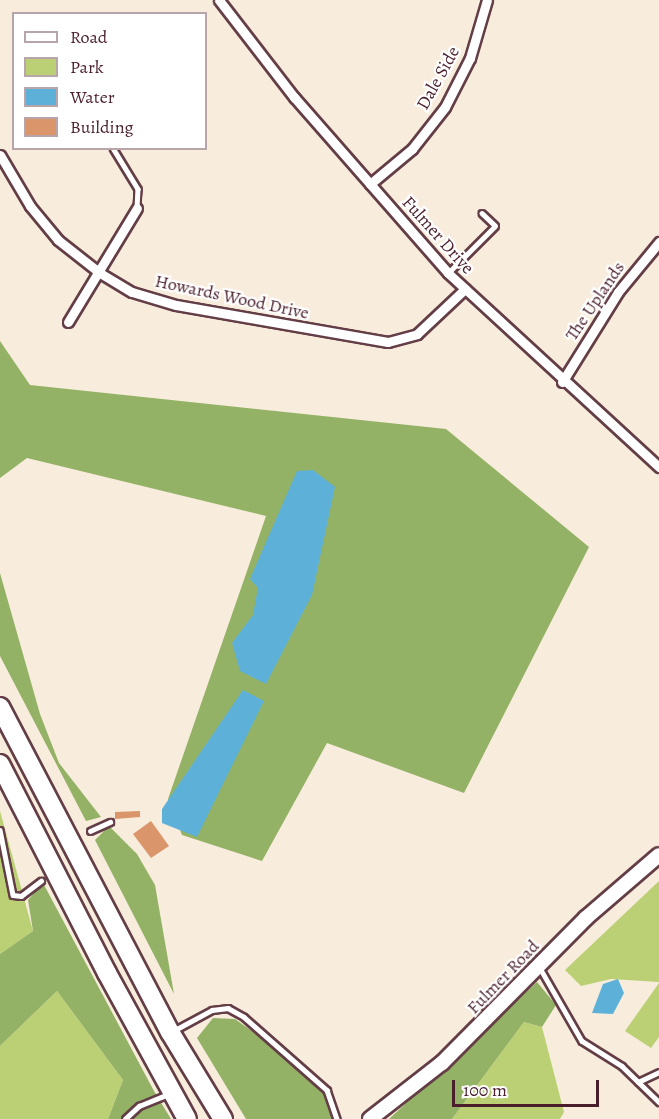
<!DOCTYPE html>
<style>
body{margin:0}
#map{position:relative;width:659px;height:1119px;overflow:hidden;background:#f8ecdc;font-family:Alegreya,serif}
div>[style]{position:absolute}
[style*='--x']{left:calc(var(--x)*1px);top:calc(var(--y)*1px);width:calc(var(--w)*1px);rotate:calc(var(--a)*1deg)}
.green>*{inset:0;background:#bbd074}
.forest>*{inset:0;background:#94b266}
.water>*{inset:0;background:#5db1d9}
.building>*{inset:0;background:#da966a}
.roads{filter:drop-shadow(2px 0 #643e46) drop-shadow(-2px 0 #643e46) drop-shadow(0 2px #643e46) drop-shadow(0 -2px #643e46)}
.lane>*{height:4.5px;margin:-2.25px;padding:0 2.25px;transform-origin:2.25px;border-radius:2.25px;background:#fff}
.street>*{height:9px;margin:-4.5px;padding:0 4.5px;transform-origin:4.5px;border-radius:4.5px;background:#fff}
.secondary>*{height:14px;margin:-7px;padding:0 7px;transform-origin:7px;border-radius:7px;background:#fff}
.highway>*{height:18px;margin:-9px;padding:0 9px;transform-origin:9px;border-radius:9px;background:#fff}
span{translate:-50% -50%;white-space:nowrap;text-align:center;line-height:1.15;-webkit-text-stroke:4.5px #fff;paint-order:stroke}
.street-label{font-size:18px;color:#4a1f2b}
.legend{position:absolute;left:12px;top:12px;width:195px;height:138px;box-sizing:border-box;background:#fff;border:2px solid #b7a5aa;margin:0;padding:8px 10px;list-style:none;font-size:18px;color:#4a1f2b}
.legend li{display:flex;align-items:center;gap:12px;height:30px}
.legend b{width:30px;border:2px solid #b7a5aa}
.scale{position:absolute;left:452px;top:1080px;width:147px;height:27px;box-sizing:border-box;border:3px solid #4a1f2b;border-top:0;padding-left:8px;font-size:18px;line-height:21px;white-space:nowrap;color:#4a1f2b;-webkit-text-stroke:4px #fff;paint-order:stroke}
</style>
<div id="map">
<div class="green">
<i style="clip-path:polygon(0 811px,33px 931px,0 954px)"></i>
<i style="clip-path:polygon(659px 881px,659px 982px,611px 979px,581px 986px,565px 970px)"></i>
<i style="clip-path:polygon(659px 983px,659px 1037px,651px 1048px,625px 1031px)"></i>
<i style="clip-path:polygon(57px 991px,123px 1080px,108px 1119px,0 1119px,0 1046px)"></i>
<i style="clip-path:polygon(524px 1022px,542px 1027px,564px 1112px,560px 1119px,452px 1119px)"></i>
</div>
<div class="forest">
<i style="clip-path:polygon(0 341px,30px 385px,446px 429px,589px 547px,464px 793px,327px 743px,262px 861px,182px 835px,168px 799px,266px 516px,27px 458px,0 478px)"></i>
<i style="clip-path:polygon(0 573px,40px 714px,59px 763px,101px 817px,86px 821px,0 656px)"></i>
<i style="clip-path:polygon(109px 826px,137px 854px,155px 885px,174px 994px,95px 840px)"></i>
<i style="clip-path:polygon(43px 883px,154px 1091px,171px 1119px,108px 1119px,123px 1080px,57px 991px,0 1046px,0 954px,33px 931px,28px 900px)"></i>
<i style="clip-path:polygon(537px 982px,556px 1005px,542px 1027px,524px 1022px,452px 1119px,389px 1119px)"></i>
<i style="clip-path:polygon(213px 1018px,235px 1019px,263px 1039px,325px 1093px,334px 1119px,246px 1119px,197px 1038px)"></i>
</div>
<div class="water">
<i style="clip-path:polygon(313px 470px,335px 487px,312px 595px,266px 684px,240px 671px,232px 643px,253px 615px,258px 588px,250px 579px,297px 471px)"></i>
<i style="clip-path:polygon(243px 690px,264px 701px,197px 837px,162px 823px,162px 809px)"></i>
<i style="clip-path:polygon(618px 979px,624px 993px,613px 1014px,592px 1013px,603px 984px)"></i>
</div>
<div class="building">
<i style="clip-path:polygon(140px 811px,140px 817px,115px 819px,115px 812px)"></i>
<i style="clip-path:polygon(151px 821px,169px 846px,151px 858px,133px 834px)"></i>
</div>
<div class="roads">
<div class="lane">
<i style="--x:113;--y:148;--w:48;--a:58.6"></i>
<i style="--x:138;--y:189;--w:19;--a:93"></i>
<i style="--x:448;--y:273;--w:66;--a:-45"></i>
<i style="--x:495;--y:226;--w:18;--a:-137"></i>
<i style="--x:0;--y:830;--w:66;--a:78.7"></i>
<i style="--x:13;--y:895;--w:8;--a:7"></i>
<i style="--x:21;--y:896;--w:25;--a:-37"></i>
<i style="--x:90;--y:831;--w:22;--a:-24"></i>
<i style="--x:540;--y:968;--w:84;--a:60.1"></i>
<i style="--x:582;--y:1041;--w:47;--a:32"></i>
<i style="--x:622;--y:1066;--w:52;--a:44.2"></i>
<i style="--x:173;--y:1031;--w:44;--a:-28.3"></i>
<i style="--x:212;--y:1010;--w:16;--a:-7"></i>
<i style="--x:228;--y:1008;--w:18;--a:29"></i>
<i style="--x:244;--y:1017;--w:111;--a:41.3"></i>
<i style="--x:327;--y:1090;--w:31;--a:71"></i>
<i style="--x:638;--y:1082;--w:23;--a:-25"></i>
<i style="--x:125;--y:1119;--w:19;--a:-43"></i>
<i style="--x:139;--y:1106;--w:31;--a:-22"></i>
</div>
<div class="street">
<i style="--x:219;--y:0;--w:123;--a:52.3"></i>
<i style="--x:294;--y:97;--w:234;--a:48.8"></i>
<i style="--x:448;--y:273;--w:287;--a:42.6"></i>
<i style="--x:0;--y:155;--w:59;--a:59.5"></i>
<i style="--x:30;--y:206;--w:44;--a:50.5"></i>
<i style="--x:58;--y:240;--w:53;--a:38.2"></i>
<i style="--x:100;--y:273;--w:37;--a:31"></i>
<i style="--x:132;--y:292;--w:46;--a:16.5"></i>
<i style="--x:176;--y:305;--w:215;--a:9.9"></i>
<i style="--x:388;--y:342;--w:30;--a:-15"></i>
<i style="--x:417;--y:334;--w:66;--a:-43.2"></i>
<i style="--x:370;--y:184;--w:55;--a:-39.8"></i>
<i style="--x:412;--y:149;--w:53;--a:-51.8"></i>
<i style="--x:445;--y:107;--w:55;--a:-63"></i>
<i style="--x:470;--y:58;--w:60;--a:-73.7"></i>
<i style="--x:68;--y:322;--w:133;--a:-58.8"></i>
<i style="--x:562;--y:382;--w:106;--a:-58.1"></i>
<i style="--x:618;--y:292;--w:65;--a:-50.6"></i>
</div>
<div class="secondary">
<i style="--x:370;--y:1119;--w:91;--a:-37.9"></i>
<i style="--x:442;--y:1063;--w:204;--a:-45.2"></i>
<i style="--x:586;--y:918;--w:96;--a:-40.8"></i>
</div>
<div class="highway">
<i style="--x:0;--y:707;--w:367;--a:62.4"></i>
<i style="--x:170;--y:1032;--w:102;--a:58.7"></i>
<i style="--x:0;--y:764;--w:235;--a:62.9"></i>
<i style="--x:107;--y:973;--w:166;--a:61.3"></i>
</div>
</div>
<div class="street-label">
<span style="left:438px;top:78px;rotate:-61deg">Dale Side</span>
<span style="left:438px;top:235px;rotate:48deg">Fulmer Drive</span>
<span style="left:232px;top:297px;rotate:12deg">Howards Wood Drive</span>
<span style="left:595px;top:301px;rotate:-56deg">The Uplands</span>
<span style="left:503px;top:977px;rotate:-46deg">Fulmer Road</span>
</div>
<ul class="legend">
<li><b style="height:8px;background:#fff"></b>Road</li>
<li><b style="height:16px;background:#bbd074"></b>Park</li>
<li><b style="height:16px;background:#5db1d9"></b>Water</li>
<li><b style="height:16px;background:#da966a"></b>Building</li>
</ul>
<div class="scale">100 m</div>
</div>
